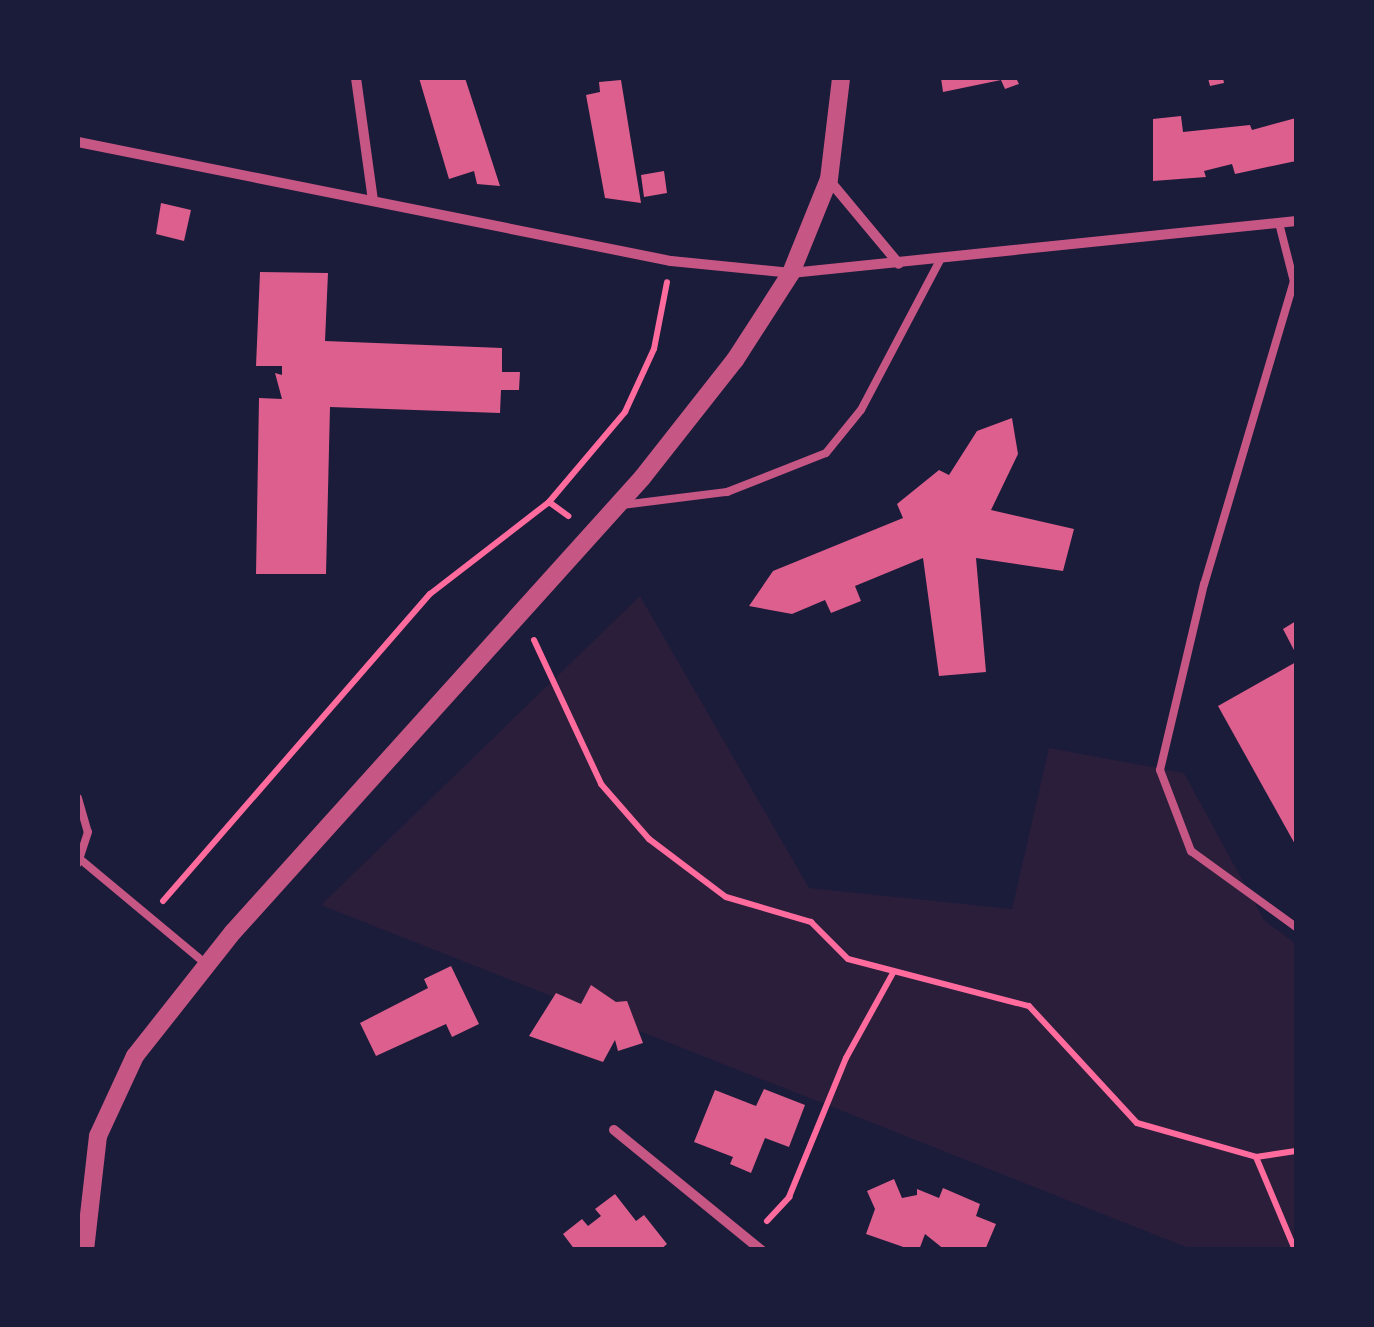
<!DOCTYPE html>
<style>
body{margin:0}
#map{position:relative;width:1374px;height:1327px;overflow:hidden;background:#1b1b3a;font-family:"Public Sans",sans-serif}
div>[style]{position:absolute}
[style*='--x']{left:calc(var(--x)*1px);top:calc(var(--y)*1px);width:calc(var(--w)*1px);rotate:calc(var(--a)*1deg)}
.green>*{inset:0;background:#2a1e3b}
.building>*{inset:0;background:#dd5f8e}
.path>*{height:6px;margin:-3px;padding:0 3px;transform-origin:3px;border-radius:3px;background:#ff6b9d}
.service>*{height:8px;margin:-4px;padding:0 4px;transform-origin:4px;border-radius:4px;background:#c65784}
.minor>*{height:10px;margin:-5px;padding:0 5px;transform-origin:5px;border-radius:5px;background:#c65784}
.tertiary>*{height:18px;margin:-9px;padding:0 9px;transform-origin:9px;border-radius:9px;background:#c65784}
span{translate:-50% -50%;white-space:nowrap;text-align:center;line-height:1.15;-webkit-text-stroke:8px #1b1b3a;paint-order:stroke}
.frame{position:absolute;inset:0;border:80px solid #1b1b3a;pointer-events:none}
</style>
<div id="map">
<div class="green">
<i style="clip-path:polygon(640px 596px,809px 888px,1012px 909px,1049px 748px,1184px 773px,1264px 920px,1296px 944px,1296px 1249px,1191px 1249px,321px 905px)"></i>
</div>
<div class="building">
<i style="clip-path:polygon(419px 78px,465px 78px,500px 186px,477px 184px,474px 171px,449px 179px)"></i>
<i style="clip-path:polygon(941px 78px,1016px 78px,1019px 84px,1005px 89px,1001px 80px,943px 92px)"></i>
<i style="clip-path:polygon(1208px 78px,1223px 78px,1224px 83px,1210px 86px)"></i>
<i style="clip-path:polygon(621px 80px,641px 203px,605px 198px,586px 95px,600px 92px,599px 82px)"></i>
<i style="clip-path:polygon(1181px 116px,1183px 132px,1250px 125px,1252px 130px,1296px 118px,1296px 161px,1235px 174px,1232px 164px,1204px 171px,1206px 177px,1153px 181px,1153px 119px)"></i>
<i style="clip-path:polygon(664px 171px,667px 193px,644px 197px,641px 175px)"></i>
<i style="clip-path:polygon(161px 203px,191px 210px,184px 241px,156px 234px)"></i>
<i style="clip-path:polygon(260px 272px,328px 273px,325px 341px,502px 348px,502px 372px,520px 372px,519px 390px,501px 390px,500px 413px,330px 407px,326px 574px,256px 574px,259px 398px,282px 399px,275px 373px,282px 375px,282px 366px,256px 366px)"></i>
<i style="clip-path:polygon(1012px 418px,1018px 454px,991px 510px,1074px 529px,1063px 571px,976px 558px,986px 672px,939px 676px,923px 558px,855px 586px,861px 601px,831px 613px,825px 600px,792px 614px,749px 606px,773px 571px,903px 518px,897px 504px,939px 470px,949px 475px,977px 431px)"></i>
<i style="clip-path:polygon(1296px 621px,1296px 654px,1283px 629px)"></i>
<i style="clip-path:polygon(1296px 662px,1296px 846px,1218px 706px)"></i>
<i style="clip-path:polygon(451px 966px,479px 1024px,452px 1037px,446px 1024px,376px 1056px,360px 1023px,428px 988px,424px 979px)"></i>
<i style="clip-path:polygon(591px 985px,616px 1002px,627px 1001px,643px 1043px,618px 1051px,615px 1040px,603px 1062px,529px 1036px,556px 993px,581px 1004px)"></i>
<i style="clip-path:polygon(764px 1089px,805px 1105px,789px 1147px,765px 1138px,751px 1173px,730px 1164px,733px 1157px,694px 1142px,715px 1090px,756px 1106px)"></i>
<i style="clip-path:polygon(894px 1179px,902px 1198px,917px 1195px,917px 1189px,939px 1198px,943px 1188px,980px 1204px,976px 1216px,996px 1224px,985px 1250px,945px 1250px,925px 1234px,919px 1250px,912px 1250px,866px 1234px,875px 1209px,867px 1191px)"></i>
<i style="clip-path:polygon(615px 1194px,636px 1221px,644px 1215px,667px 1244px,660px 1250px,575px 1250px,563px 1234px,582px 1219px,588px 1226px,601px 1216px,595px 1209px)"></i>
</div>
<div class="path">
<i style="--x:549;--y:502;--w:24;--a:36"></i>
<i style="--x:534;--y:640;--w:159;--a:65"></i>
<i style="--x:601;--y:784;--w:73;--a:48.9"></i>
<i style="--x:649;--y:839;--w:96;--a:37"></i>
<i style="--x:726;--y:897;--w:89;--a:16.4"></i>
<i style="--x:811;--y:922;--w:52;--a:45"></i>
<i style="--x:848;--y:959;--w:187;--a:14.6"></i>
<i style="--x:1029;--y:1006;--w:159;--a:47.3"></i>
<i style="--x:1137;--y:1123;--w:124;--a:15.9"></i>
<i style="--x:1256;--y:1157;--w:101;--a:67.2"></i>
<i style="--x:163;--y:901;--w:407;--a:-49"></i>
<i style="--x:430;--y:594;--w:150;--a:-37.7"></i>
<i style="--x:549;--y:502;--w:118;--a:-49.8"></i>
<i style="--x:625;--y:412;--w:69;--a:-65.3"></i>
<i style="--x:654;--y:349;--w:68;--a:-79"></i>
<i style="--x:1256;--y:1157;--w:40;--a:-8.5"></i>
<i style="--x:767;--y:1221;--w:33;--a:-47"></i>
<i style="--x:789;--y:1197;--w:150;--a:-67.7"></i>
<i style="--x:846;--y:1058;--w:99;--a:-61.1"></i>
</div>
<div class="service">
<i style="--x:1279;--y:223;--w:61;--a:75.7"></i>
<i style="--x:1294;--y:281;--w:316;--a:106.5"></i>
<i style="--x:1204;--y:584;--w:191;--a:103.3"></i>
<i style="--x:1160;--y:770;--w:87;--a:69.1"></i>
<i style="--x:1191;--y:851;--w:130;--a:35.9"></i>
<i style="--x:622;--y:505;--w:106;--a:-7.1"></i>
<i style="--x:727;--y:492;--w:106;--a:-21.5"></i>
<i style="--x:826;--y:453;--w:55;--a:-50.9"></i>
<i style="--x:861;--y:410;--w:170;--a:-62.2"></i>
<i style="--x:78;--y:798;--w:35;--a:74"></i>
<i style="--x:88;--y:832;--w:33;--a:108"></i>
<i style="--x:80;--y:859;--w:165;--a:39.8"></i>
</div>
<div class="minor">
<i style="--x:356;--y:78;--w:124;--a:82.1"></i>
<i style="--x:78;--y:142;--w:605;--a:11.35"></i>
<i style="--x:671;--y:261;--w:121;--a:5.7"></i>
<i style="--x:791;--y:273;--w:508;--a:-5.88"></i>
<i style="--x:829;--y:180;--w:109;--a:50.2"></i>
<i style="--x:614;--y:1130;--w:190;--a:39.2"></i>
</div>
<div class="tertiary">
<i style="--x:85;--y:1250;--w:115;--a:-83.5"></i>
<i style="--x:98;--y:1136;--w:88;--a:-65.2"></i>
<i style="--x:135;--y:1056;--w:158;--a:-51.7"></i>
<i style="--x:233;--y:932;--w:611;--a:-47.98"></i>
<i style="--x:642;--y:478;--w:150;--a:-51.8"></i>
<i style="--x:735;--y:360;--w:103;--a:-57.2"></i>
<i style="--x:791;--y:273;--w:101;--a:-68"></i>
<i style="--x:829;--y:179;--w:102;--a:-83.2"></i>
</div>
<div class="frame"></div>
</div>
